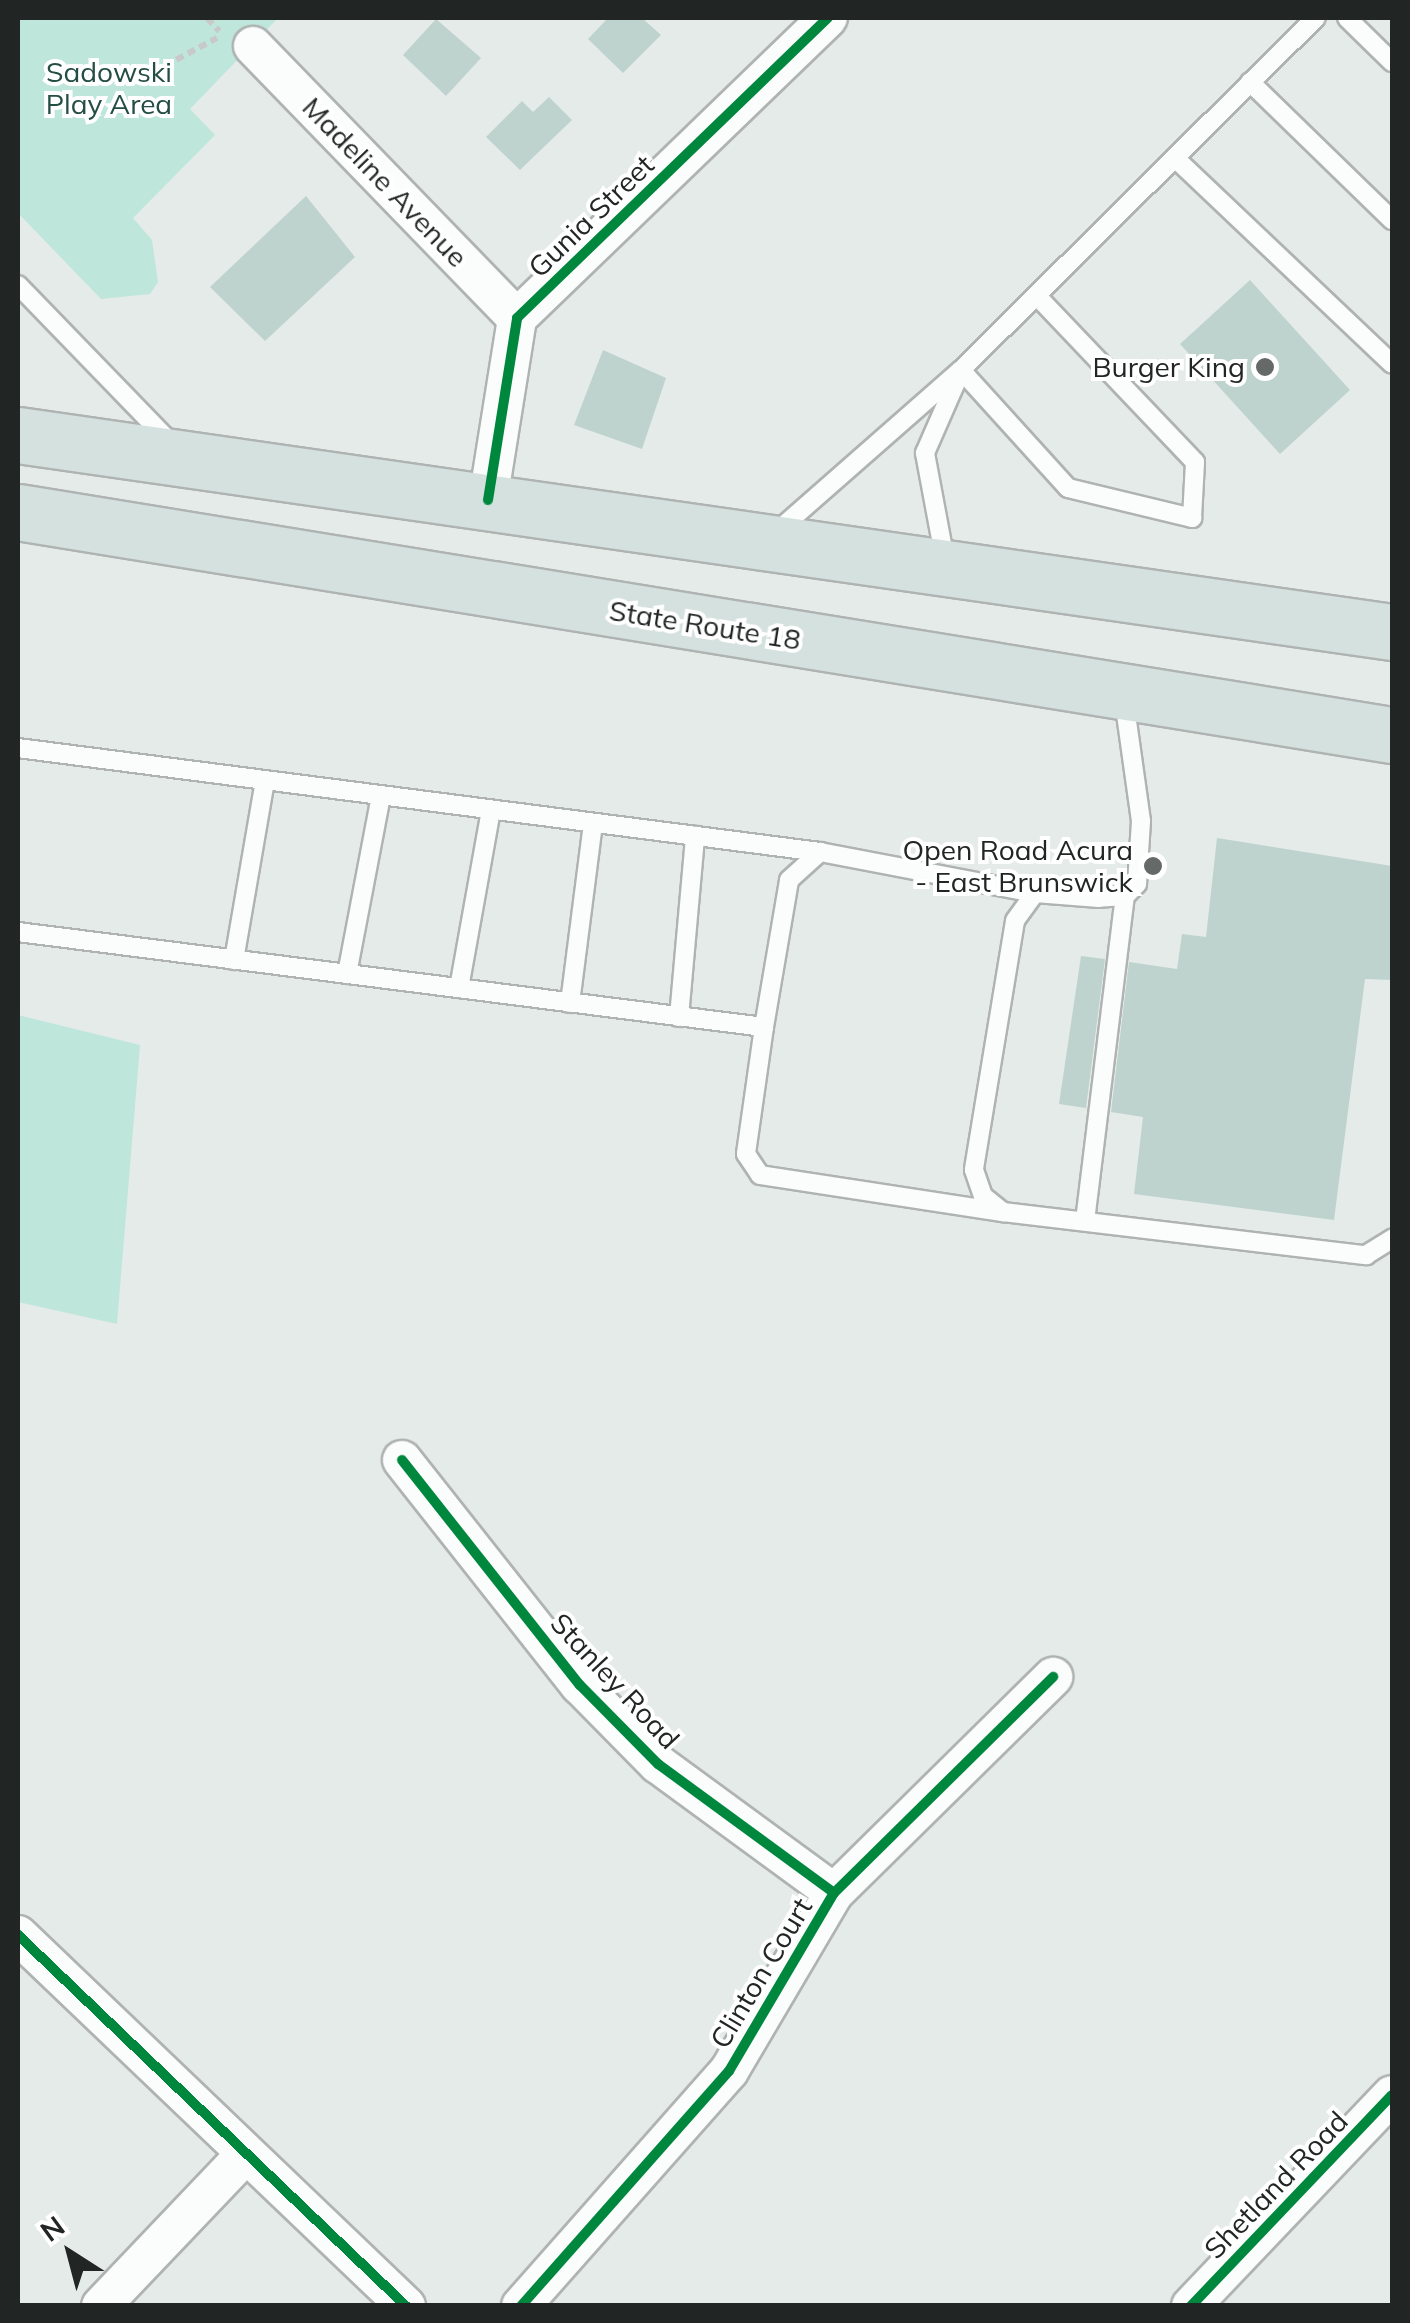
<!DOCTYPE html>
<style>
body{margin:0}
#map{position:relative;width:1410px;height:2323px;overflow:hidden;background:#e4ebe9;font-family:Mulish,sans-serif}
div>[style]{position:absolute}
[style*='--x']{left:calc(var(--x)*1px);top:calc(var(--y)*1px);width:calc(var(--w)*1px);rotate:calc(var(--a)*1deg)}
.green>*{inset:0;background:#bfe6db}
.building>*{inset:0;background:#bfd3ce}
.path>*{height:6px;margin-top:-3px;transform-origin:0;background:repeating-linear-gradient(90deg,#c7cac8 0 8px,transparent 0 13px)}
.roads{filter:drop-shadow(2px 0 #afb3b2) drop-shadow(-2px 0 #afb3b2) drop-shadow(0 2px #afb3b2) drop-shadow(0 -2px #afb3b2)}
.service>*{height:18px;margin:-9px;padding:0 9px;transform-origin:9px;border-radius:9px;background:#fbfcfc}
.minor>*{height:38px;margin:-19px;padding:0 19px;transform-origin:19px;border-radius:19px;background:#fbfcfc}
.trunk>*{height:55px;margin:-27.5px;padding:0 27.5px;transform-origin:27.5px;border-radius:27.5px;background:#d4e1de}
.cycleway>*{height:10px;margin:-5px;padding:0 5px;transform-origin:5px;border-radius:5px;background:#00873e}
.dots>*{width:28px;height:28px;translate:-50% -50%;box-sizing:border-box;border:5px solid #fff;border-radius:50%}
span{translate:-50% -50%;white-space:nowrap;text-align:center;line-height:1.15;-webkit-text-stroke:8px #fff;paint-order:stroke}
.park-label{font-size:28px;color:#244d43}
.street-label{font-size:28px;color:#212524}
.poi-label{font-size:28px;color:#212524}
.right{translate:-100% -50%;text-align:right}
.frame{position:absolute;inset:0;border:20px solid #212524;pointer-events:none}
.north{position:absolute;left:20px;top:2203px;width:100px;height:100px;-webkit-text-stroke:8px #fff;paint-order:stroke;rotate:324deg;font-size:28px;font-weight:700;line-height:40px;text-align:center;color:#212524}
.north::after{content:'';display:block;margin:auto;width:35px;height:45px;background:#212524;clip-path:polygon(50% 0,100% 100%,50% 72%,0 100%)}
</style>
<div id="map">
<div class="green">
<i style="clip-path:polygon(18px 18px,278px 18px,190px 109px,215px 135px,133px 218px,152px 240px,158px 282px,150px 294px,101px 299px,18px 213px)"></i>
<i style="clip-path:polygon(18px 1015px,140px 1045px,117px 1324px,18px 1302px)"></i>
</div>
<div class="building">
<i style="clip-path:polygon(608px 18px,642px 18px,661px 35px,623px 73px,588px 39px)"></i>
<i style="clip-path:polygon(436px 19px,481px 58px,446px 96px,403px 55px)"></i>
<i style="clip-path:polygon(549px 97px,572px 120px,520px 170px,486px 137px,522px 101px,533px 112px)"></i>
<i style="clip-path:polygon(306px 196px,355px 257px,265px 341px,210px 287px)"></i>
<i style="clip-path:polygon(1250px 280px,1350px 390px,1280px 454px,1180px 344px)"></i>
<i style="clip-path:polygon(603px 350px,666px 378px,642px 449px,574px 425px)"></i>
<i style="clip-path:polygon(1217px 838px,1392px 866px,1392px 980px,1365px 979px,1334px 1220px,1134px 1194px,1143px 1117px,1111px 1112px,1129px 962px,1177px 969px,1182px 934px,1206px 937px)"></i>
<i style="clip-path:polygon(1081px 956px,1105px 959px,1086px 1108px,1059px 1104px)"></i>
</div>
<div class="path">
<i style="--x:207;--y:18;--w:18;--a:47"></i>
<i style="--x:142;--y:78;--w:85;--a:-28.1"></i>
</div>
<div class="roads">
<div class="service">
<i style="--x:1347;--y:18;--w:63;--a:44.4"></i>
<i style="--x:1250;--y:82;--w:198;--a:44.2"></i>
<i style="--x:1175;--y:158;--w:299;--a:43.5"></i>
<i style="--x:18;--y:285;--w:221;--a:45.9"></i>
<i style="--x:961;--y:370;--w:159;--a:47.8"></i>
<i style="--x:1068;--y:488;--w:128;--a:13.6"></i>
<i style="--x:1192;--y:518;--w:56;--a:-86.9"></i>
<i style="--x:1195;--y:462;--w:229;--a:-133.6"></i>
<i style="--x:774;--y:534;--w:249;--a:-41.3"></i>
<i style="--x:961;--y:370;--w:500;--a:-44.8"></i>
<i style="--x:945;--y:560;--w:109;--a:-100.6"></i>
<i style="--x:925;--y:453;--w:85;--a:-66.4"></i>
<i style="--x:1124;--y:700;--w:122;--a:82"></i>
<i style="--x:1141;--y:821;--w:63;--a:93.6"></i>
<i style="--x:1137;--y:884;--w:17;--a:135"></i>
<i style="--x:1125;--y:896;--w:26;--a:176"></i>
<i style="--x:1099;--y:898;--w:64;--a:-175.5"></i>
<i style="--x:1035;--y:893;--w:34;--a:126"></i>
<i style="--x:1015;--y:921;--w:252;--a:99.4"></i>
<i style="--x:974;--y:1170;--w:28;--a:71"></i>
<i style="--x:983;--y:1196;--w:26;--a:39"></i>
<i style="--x:1003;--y:1212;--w:366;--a:6.8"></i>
<i style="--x:1366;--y:1255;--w:31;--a:-32"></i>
<i style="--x:18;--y:748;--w:809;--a:7.39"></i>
<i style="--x:18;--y:932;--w:752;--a:7.26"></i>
<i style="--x:764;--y:1027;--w:128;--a:98.1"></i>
<i style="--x:746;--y:1154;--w:25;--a:56"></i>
<i style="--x:760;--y:1175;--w:246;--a:8.7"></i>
<i style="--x:234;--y:960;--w:182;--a:-80.2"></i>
<i style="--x:347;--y:974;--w:181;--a:-79.2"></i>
<i style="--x:459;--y:988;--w:181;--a:-79.8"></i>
<i style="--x:570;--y:1003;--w:181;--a:-82.7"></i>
<i style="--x:679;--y:1017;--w:182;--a:-84.9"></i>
<i style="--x:764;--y:1027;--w:149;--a:-80.3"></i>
<i style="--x:789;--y:880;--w:42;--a:-42.1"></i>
<i style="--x:820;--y:852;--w:219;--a:10.8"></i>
<i style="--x:1085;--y:1221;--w:327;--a:-83"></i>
</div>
<div class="minor">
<i style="--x:253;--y:46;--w:379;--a:45.9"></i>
<i style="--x:488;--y:500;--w:184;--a:-80.9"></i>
<i style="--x:517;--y:318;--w:432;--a:-44"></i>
<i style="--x:402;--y:1460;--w:287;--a:51.7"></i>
<i style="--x:580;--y:1685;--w:111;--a:45.4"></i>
<i style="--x:658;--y:1764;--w:218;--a:36.2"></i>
<i style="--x:18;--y:1935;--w:537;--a:43.72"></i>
<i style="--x:101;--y:2306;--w:207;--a:-46.4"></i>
<i style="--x:521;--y:2306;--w:314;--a:-48.5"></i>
<i style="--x:729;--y:2071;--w:207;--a:-59.5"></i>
<i style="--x:834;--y:1893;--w:308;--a:-44.6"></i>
<i style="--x:1191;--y:2306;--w:291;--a:-46.4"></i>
</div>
<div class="trunk">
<i style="--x:18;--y:435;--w:1388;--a:8.16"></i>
<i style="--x:18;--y:512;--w:1392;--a:9.22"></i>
</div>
</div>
<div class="cycleway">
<i style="--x:488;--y:500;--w:184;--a:-80.9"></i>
<i style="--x:517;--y:318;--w:432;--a:-44"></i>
<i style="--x:402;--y:1460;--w:287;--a:51.7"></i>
<i style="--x:580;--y:1685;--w:111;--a:45.4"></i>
<i style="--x:658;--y:1764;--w:218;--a:36.2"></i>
<i style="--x:18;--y:1935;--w:537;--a:43.72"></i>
<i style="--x:521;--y:2306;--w:314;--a:-48.5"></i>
<i style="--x:729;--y:2071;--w:207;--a:-59.5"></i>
<i style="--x:834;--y:1893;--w:308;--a:-44.6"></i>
<i style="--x:1191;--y:2306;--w:291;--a:-46.4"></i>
</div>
<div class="dots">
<i style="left:1265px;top:367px;background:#656a69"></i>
<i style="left:1153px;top:866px;background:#656a69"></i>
</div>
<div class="park-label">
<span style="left:109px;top:88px">Sadowski<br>Play Area</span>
</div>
<div class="street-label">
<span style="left:385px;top:182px;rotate:46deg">Madeline Avenue</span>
<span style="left:591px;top:216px;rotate:-44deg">Gunia Street</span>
<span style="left:705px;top:625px;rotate:9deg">State Route 18</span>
<span style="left:615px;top:1681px;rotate:47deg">Stanley Road</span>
<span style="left:761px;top:1973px;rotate:-59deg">Clinton Court</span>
<span style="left:1276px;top:2185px;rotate:-46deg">Shetland Road</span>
</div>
<div class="poi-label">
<span class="right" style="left:1245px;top:367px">Burger King</span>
<span class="right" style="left:1133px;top:866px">Open Road Acura<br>- East Brunswick</span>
</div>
<div class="frame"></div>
<div class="north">N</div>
</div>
